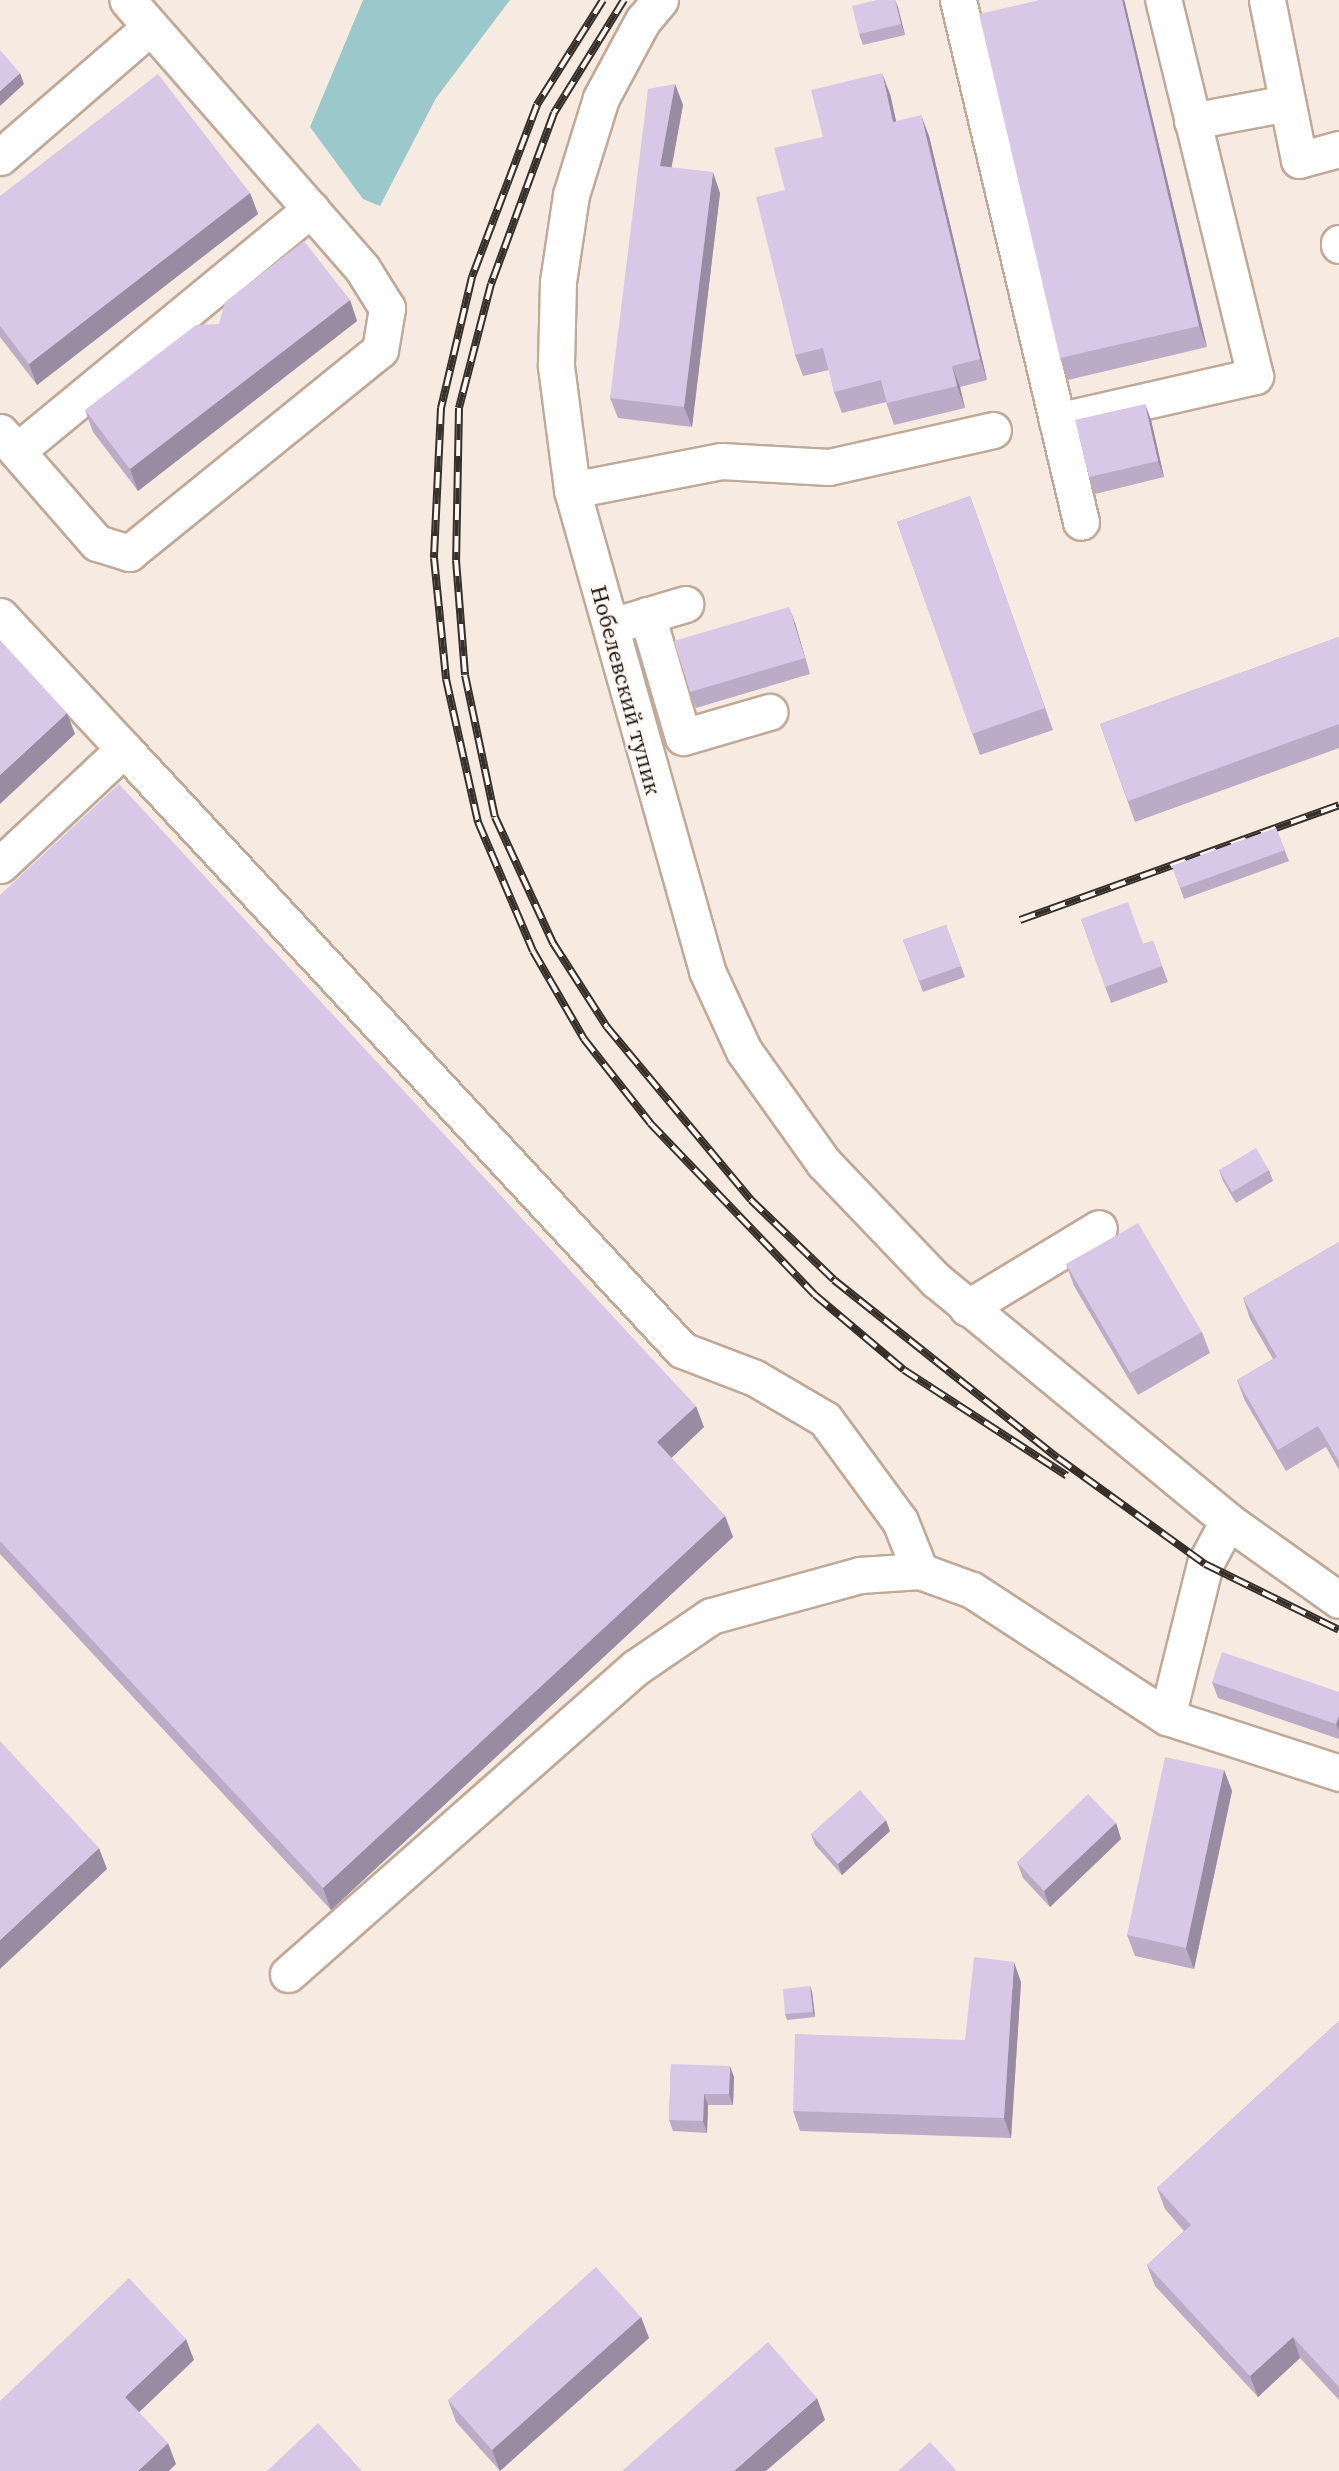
<!DOCTYPE html>
<meta charset="utf-8">
<style>
body{margin:0}
#map{position:relative;width:1339px;height:2471px;overflow:hidden;background:#fcf7f3;font-family:"Source Serif 4",serif}
div>[style]{position:absolute}
[style*='--x']{left:calc(var(--x)*1px);top:calc(var(--y)*1px);width:calc(var(--w)*1px);rotate:calc(var(--a)*1deg)}
.built>*{inset:0;background:#f7ebe1}
.water>*{inset:0;background:#9bc9cb}
.roads{filter:drop-shadow(2px 0 #bfa998) drop-shadow(-2px 0 #bfa998) drop-shadow(0 2px #bfa998) drop-shadow(0 -2px #bfa998)}
.minor>*{height:35px;margin:-17.5px;padding:0 17.5px;transform-origin:17.5px;border-radius:17.5px;background:#fff}
.rail>*{height:8px;margin-top:-4px;transform-origin:0;background:repeating-linear-gradient(90deg,#fcf7f3 0 16px,#372f29 0 32px);box-sizing:border-box;border-block:2px solid #372f29}
.wall>*{inset:0;background:#bbabc7}
.shaded-wall>*{inset:0;background:#988ba2}
.building>*{inset:0;background:#d9c7e7}
span{translate:-50% -50%;white-space:nowrap;text-align:center;line-height:1.15;-webkit-text-stroke:5px #fcf7f3;paint-order:stroke}
.street-label{font-size:23px;color:#1e1610}
</style>
<div id="map">
<div class="built">
<i style="clip-path:polygon(0 0,1339px 0,1339px 2471px,0 2471px)"></i>
</div>
<div class="water">
<i style="clip-path:polygon(363px 0,510px 0,436px 98px,380px 206px,363px 199px,310px 127px)"></i>
</div>
<div class="roads">
<div class="minor">
<i style="--x:660;--y:0;--w:26;--a:130"></i>
<i style="--x:643;--y:20;--w:89;--a:118.3"></i>
<i style="--x:601;--y:98;--w:102;--a:107.2"></i>
<i style="--x:571;--y:195;--w:88;--a:98.5"></i>
<i style="--x:558;--y:282;--w:84;--a:91.4"></i>
<i style="--x:556;--y:366;--w:125;--a:82.6"></i>
<i style="--x:572;--y:490;--w:500;--a:74.3"></i>
<i style="--x:707;--y:971;--w:88;--a:65.2"></i>
<i style="--x:744;--y:1051;--w:138;--a:54.5"></i>
<i style="--x:824;--y:1163;--w:162;--a:46.3"></i>
<i style="--x:936;--y:1280;--w:379;--a:39.5"></i>
<i style="--x:1228;--y:1521;--w:136;--a:35.4"></i>
<i style="--x:958;--y:0;--w:536;--a:76.74"></i>
<i style="--x:1267;--y:0;--w:163;--a:78.7"></i>
<i style="--x:1299;--y:160;--w:41;--a:-15.4"></i>
<i style="--x:1192;--y:121;--w:97;--a:-10.7"></i>
<i style="--x:0;--y:157;--w:198;--a:-40.9"></i>
<i style="--x:1339;--y:243;--w:2;--a:90"></i>
<i style="--x:1057;--y:421;--w:203;--a:-12.8"></i>
<i style="--x:1255;--y:376;--w:387;--a:-103.7"></i>
<i style="--x:0;--y:432;--w:147;--a:48.9"></i>
<i style="--x:97;--y:543;--w:34;--a:17"></i>
<i style="--x:129;--y:553;--w:323;--a:-39"></i>
<i style="--x:380;--y:350;--w:43;--a:-80.5"></i>
<i style="--x:387;--y:308;--w:47;--a:-122"></i>
<i style="--x:362;--y:268;--w:356;--a:-131.2"></i>
<i style="--x:17;--y:451;--w:381;--a:-39.5"></i>
<i style="--x:572;--y:490;--w:152;--a:-11"></i>
<i style="--x:721;--y:461;--w:108;--a:3.2"></i>
<i style="--x:829;--y:467;--w:168;--a:-12.7"></i>
<i style="--x:647;--y:615;--w:127;--a:73.6"></i>
<i style="--x:683;--y:737;--w:90;--a:-16.2"></i>
<i style="--x:0;--y:616;--w:182;--a:47"></i>
<i style="--x:625;--y:622;--w:63;--a:-16.7"></i>
<i style="--x:0;--y:865;--w:170;--a:-43.1"></i>
<i style="--x:124;--y:749;--w:820;--a:47.12"></i>
<i style="--x:682;--y:1350;--w:78;--a:21"></i>
<i style="--x:755;--y:1378;--w:81;--a:30.4"></i>
<i style="--x:825;--y:1419;--w:127;--a:53.7"></i>
<i style="--x:900;--y:1521;--w:54;--a:68.2"></i>
<i style="--x:967;--y:1308;--w:154;--a:-31.2"></i>
<i style="--x:1167;--y:1717;--w:158;--a:-76.1"></i>
<i style="--x:1205;--y:1564;--w:49;--a:-61.9"></i>
<i style="--x:288;--y:1974;--w:463;--a:-41.4"></i>
<i style="--x:635;--y:1668;--w:92;--a:-34.4"></i>
<i style="--x:711;--y:1616;--w:155;--a:-15.4"></i>
<i style="--x:860;--y:1575;--w:60;--a:-3.8"></i>
<i style="--x:920;--y:1571;--w:55;--a:20.1"></i>
<i style="--x:972;--y:1590;--w:233;--a:33.1"></i>
<i style="--x:1167;--y:1717;--w:181;--a:18"></i>
</div>
</div>
<div class="rail">
<i style="--x:603;--y:0;--w:124;--a:122.2"></i>
<i style="--x:537;--y:105;--w:184;--a:110.7"></i>
<i style="--x:472;--y:277;--w:135;--a:103.3"></i>
<i style="--x:441;--y:408;--w:150;--a:92.7"></i>
<i style="--x:434;--y:558;--w:122;--a:84.3"></i>
<i style="--x:446;--y:679;--w:147;--a:77.4"></i>
<i style="--x:478;--y:822;--w:140;--a:66.9"></i>
<i style="--x:533;--y:951;--w:102;--a:59.9"></i>
<i style="--x:584;--y:1039;--w:107;--a:51.8"></i>
<i style="--x:650;--y:1123;--w:238;--a:46.2"></i>
<i style="--x:815;--y:1295;--w:116;--a:40.1"></i>
<i style="--x:904;--y:1370;--w:194;--a:33"></i>
<i style="--x:624;--y:0;--w:133;--a:121.8"></i>
<i style="--x:554;--y:113;--w:182;--a:110.2"></i>
<i style="--x:491;--y:284;--w:128;--a:104.5"></i>
<i style="--x:459;--y:408;--w:152;--a:91.1"></i>
<i style="--x:456;--y:560;--w:115;--a:85.5"></i>
<i style="--x:465;--y:675;--w:145;--a:78.1"></i>
<i style="--x:495;--y:817;--w:139;--a:65.3"></i>
<i style="--x:553;--y:943;--w:100;--a:57.3"></i>
<i style="--x:607;--y:1027;--w:225;--a:50.2"></i>
<i style="--x:751;--y:1200;--w:115;--a:43.9"></i>
<i style="--x:834;--y:1280;--w:286;--a:38.5"></i>
<i style="--x:1058;--y:1458;--w:181;--a:35.8"></i>
<i style="--x:1205;--y:1564;--w:149;--a:26.2"></i>
<i style="--x:1020;--y:920;--w:339;--a:-19.8"></i>
</div>
<div class="wall">
<i style="clip-path:polygon(895px 0,905px 35px,863px 45px,859px 34px)"></i>
<i style="clip-path:polygon(1040px 0,1124px 0,1207px 347px,1068px 380px,1060px 358px)"></i>
<i style="clip-path:polygon(675px 84px,683px 105px,671px 168px,720px 193px,692px 427px,618px 418px,610px 398px)"></i>
<i style="clip-path:polygon(890px 94px,896px 121px,929px 136px,987px 380px,960px 387px,965px 408px,894px 425px,886px 402px,842px 413px,834px 392px,829px 370px,803px 376px,795px 355px,785px 190px,823px 137px)"></i>
<i style="clip-path:polygon(250px 193px,258px 214px,37px 385px,0 337px,0 196px)"></i>
<i style="clip-path:polygon(350px 300px,357px 321px,138px 491px,93px 432px,85px 410px,219px 324px)"></i>
<i style="clip-path:polygon(1145px 404px,1151px 420px,1164px 477px,1095px 494px,1089px 477px)"></i>
<i style="clip-path:polygon(970px 496px,1053px 730px,980px 755px,897px 522px)"></i>
<i style="clip-path:polygon(795px 623px,810px 674px,696px 708px,690px 692px)"></i>
<i style="clip-path:polygon(1339px 637px,1339px 748px,1135px 822px,1100px 724px)"></i>
<i style="clip-path:polygon(1276px 828px,1289px 861px,1184px 899px,1172px 866px)"></i>
<i style="clip-path:polygon(0 895px,704px 1427px,671px 1458px,725px 1516px,733px 1537px,331px 1910px,0 1554px)"></i>
<i style="clip-path:polygon(1081px 919px,1143px 944px,1153px 941px,1168px 982px,1111px 1003px)"></i>
<i style="clip-path:polygon(946px 925px,965px 977px,923px 992px,903px 940px)"></i>
<i style="clip-path:polygon(1219px 1170px,1269px 1170px,1273px 1181px,1236px 1203px,1223px 1181px)"></i>
<i style="clip-path:polygon(1339px 1242px,1339px 1470px,1326px 1447px,1286px 1471px,1245px 1401px,1237px 1380px,1273px 1359px,1250px 1319px,1243px 1298px)"></i>
<i style="clip-path:polygon(1066px 1264px,1202px 1332px,1210px 1353px,1138px 1395px,1074px 1286px)"></i>
<i style="clip-path:polygon(1212px 1682px,1339px 1692px,1339px 1739px,1218px 1698px)"></i>
<i style="clip-path:polygon(1224px 1770px,1232px 1791px,1194px 1969px,1135px 1956px,1127px 1935px)"></i>
<i style="clip-path:polygon(1116px 1823px,1121px 1839px,1050px 1907px,1023px 1878px,1017px 1862px)"></i>
<i style="clip-path:polygon(890px 1831px,842px 1875px,815px 1845px,811px 1834px)"></i>
<i style="clip-path:polygon(1021px 1982px,1011px 2138px,800px 2131px,793px 2111px,965px 2040px)"></i>
<i style="clip-path:polygon(810px 1986px,812px 1992px,815px 2017px,787px 2020px,785px 2014px)"></i>
<i style="clip-path:polygon(1339px 2021px,1339px 2400px,1300px 2358px,1258px 2397px,1155px 2286px,1147px 2265px,1184px 2231px,1165px 2209px,1157px 2188px)"></i>
<i style="clip-path:polygon(671px 2064px,734px 2077px,733px 2105px,708px 2105px,707px 2133px,673px 2131px,669px 2120px)"></i>
<i style="clip-path:polygon(641px 2317px,649px 2338px,500px 2471px,456px 2422px,448px 2400px)"></i>
</div>
<div class="shaded-wall">
<i style="clip-path:polygon(895px 0,898px 7px,905px 35px,901px 24px)"></i>
<i style="clip-path:polygon(1122px 0,1124px 0,1125px 3px,1207px 347px,1199px 326px)"></i>
<i style="clip-path:polygon(20px 73px,24px 84px,0 106px,0 91px)"></i>
<i style="clip-path:polygon(882px 73px,890px 94px,901px 143px,893px 122px)"></i>
<i style="clip-path:polygon(675px 84px,683px 105px,668px 187px,660px 166px)"></i>
<i style="clip-path:polygon(921px 115px,929px 136px,987px 380px,980px 359px)"></i>
<i style="clip-path:polygon(713px 172px,720px 193px,692px 427px,684px 407px)"></i>
<i style="clip-path:polygon(250px 193px,258px 214px,37px 385px,29px 364px)"></i>
<i style="clip-path:polygon(350px 300px,357px 321px,138px 491px,130px 469px)"></i>
<i style="clip-path:polygon(952px 366px,960px 387px,965px 408px,957px 386px)"></i>
<i style="clip-path:polygon(1145px 404px,1151px 420px,1164px 477px,1158px 461px)"></i>
<i style="clip-path:polygon(789px 607px,795px 623px,810px 674px,805px 658px)"></i>
<i style="clip-path:polygon(67px 713px,75px 734px,0 804px,0 775px)"></i>
<i style="clip-path:polygon(696px 1406px,704px 1427px,665px 1464px,657px 1442px)"></i>
<i style="clip-path:polygon(725px 1516px,733px 1537px,331px 1910px,323px 1888px)"></i>
<i style="clip-path:polygon(1339px 1716px,1339px 1731px,1336px 1724px)"></i>
<i style="clip-path:polygon(1224px 1770px,1232px 1791px,1194px 1969px,1186px 1948px)"></i>
<i style="clip-path:polygon(886px 1820px,890px 1831px,842px 1875px,838px 1864px)"></i>
<i style="clip-path:polygon(1116px 1823px,1121px 1839px,1050px 1907px,1044px 1891px)"></i>
<i style="clip-path:polygon(99px 1848px,107px 1869px,0 1969px,0 1940px)"></i>
<i style="clip-path:polygon(1014px 1962px,1021px 1982px,1011px 2138px,1004px 2118px)"></i>
<i style="clip-path:polygon(810px 1986px,812px 1992px,815px 2017px,813px 2012px)"></i>
<i style="clip-path:polygon(730px 2066px,734px 2077px,733px 2105px,729px 2094px)"></i>
<i style="clip-path:polygon(704px 2094px,708px 2105px,707px 2133px,703px 2121px)"></i>
<i style="clip-path:polygon(641px 2317px,649px 2338px,500px 2471px,492px 2450px)"></i>
<i style="clip-path:polygon(1293px 2337px,1300px 2358px,1258px 2397px,1250px 2376px)"></i>
<i style="clip-path:polygon(186px 2339px,194px 2360px,133px 2418px,125px 2397px)"></i>
<i style="clip-path:polygon(817px 2398px,825px 2420px,766px 2471px,734px 2471px)"></i>
<i style="clip-path:polygon(168px 2443px,176px 2464px,169px 2471px,138px 2471px)"></i>
</div>
<div class="building">
<i style="clip-path:polygon(877px 0,895px 0,901px 24px,859px 34px,852px 6px)"></i>
<i style="clip-path:polygon(1040px 0,1122px 0,1199px 326px,1060px 358px,979px 14px)"></i>
<i style="clip-path:polygon(0 50px,20px 73px,0 91px)"></i>
<i style="clip-path:polygon(882px 73px,893px 122px,921px 115px,980px 359px,952px 366px,957px 386px,887px 403px,881px 380px,834px 392px,823px 348px,795px 355px,756px 197px,785px 190px,774px 148px,823px 137px,811px 90px)"></i>
<i style="clip-path:polygon(158px 74px,250px 193px,29px 364px,0 326px,0 196px)"></i>
<i style="clip-path:polygon(675px 84px,660px 166px,713px 172px,684px 407px,610px 398px,648px 89px)"></i>
<i style="clip-path:polygon(304px 241px,350px 300px,130px 469px,85px 410px,196px 325px,219px 324px,225px 302px)"></i>
<i style="clip-path:polygon(1145px 404px,1158px 461px,1089px 477px,1075px 420px)"></i>
<i style="clip-path:polygon(970px 496px,1045px 708px,972px 734px,897px 522px)"></i>
<i style="clip-path:polygon(789px 607px,805px 658px,690px 692px,674px 641px)"></i>
<i style="clip-path:polygon(1339px 637px,1339px 724px,1128px 801px,1100px 724px)"></i>
<i style="clip-path:polygon(0 640px,67px 713px,0 775px)"></i>
<i style="clip-path:polygon(119px 784px,696px 1406px,657px 1442px,725px 1516px,323px 1888px,0 1541px,0 895px)"></i>
<i style="clip-path:polygon(1276px 828px,1285px 850px,1180px 888px,1172px 866px)"></i>
<i style="clip-path:polygon(1128px 902px,1143px 944px,1153px 941px,1162px 966px,1105px 987px,1081px 919px)"></i>
<i style="clip-path:polygon(946px 925px,961px 966px,919px 981px,903px 940px)"></i>
<i style="clip-path:polygon(1256px 1148px,1269px 1170px,1232px 1192px,1219px 1170px)"></i>
<i style="clip-path:polygon(1138px 1223px,1202px 1332px,1130px 1373px,1066px 1264px)"></i>
<i style="clip-path:polygon(1339px 1242px,1339px 1462px,1318px 1426px,1278px 1450px,1237px 1380px,1277px 1357px,1243px 1298px)"></i>
<i style="clip-path:polygon(1222px 1652px,1339px 1692px,1339px 1716px,1336px 1724px,1212px 1682px)"></i>
<i style="clip-path:polygon(0 1741px,99px 1848px,0 1940px)"></i>
<i style="clip-path:polygon(1165px 1757px,1224px 1770px,1186px 1948px,1127px 1935px)"></i>
<i style="clip-path:polygon(860px 1790px,886px 1820px,838px 1864px,811px 1834px)"></i>
<i style="clip-path:polygon(1088px 1794px,1116px 1823px,1044px 1891px,1017px 1862px)"></i>
<i style="clip-path:polygon(974px 1957px,1014px 1962px,1004px 2118px,793px 2111px,795px 2034px,965px 2040px)"></i>
<i style="clip-path:polygon(810px 1986px,813px 2012px,785px 2014px,783px 1989px)"></i>
<i style="clip-path:polygon(1339px 2021px,1339px 2387px,1293px 2337px,1250px 2376px,1147px 2265px,1191px 2225px,1157px 2188px)"></i>
<i style="clip-path:polygon(671px 2064px,730px 2066px,729px 2094px,704px 2094px,703px 2121px,669px 2120px)"></i>
<i style="clip-path:polygon(596px 2267px,641px 2317px,492px 2450px,448px 2400px)"></i>
<i style="clip-path:polygon(129px 2278px,186px 2339px,125px 2397px,168px 2443px,138px 2471px,0 2471px,0 2401px)"></i>
<i style="clip-path:polygon(768px 2342px,817px 2398px,734px 2471px,622px 2471px)"></i>
<i style="clip-path:polygon(318px 2423px,362px 2471px,267px 2471px)"></i>
<i style="clip-path:polygon(930px 2442px,957px 2471px,898px 2471px)"></i>
</div>
<div class="street-label">
<span style="left:626px;top:690px;rotate:75deg">Нобелевский тупик</span>
</div>
</div>
